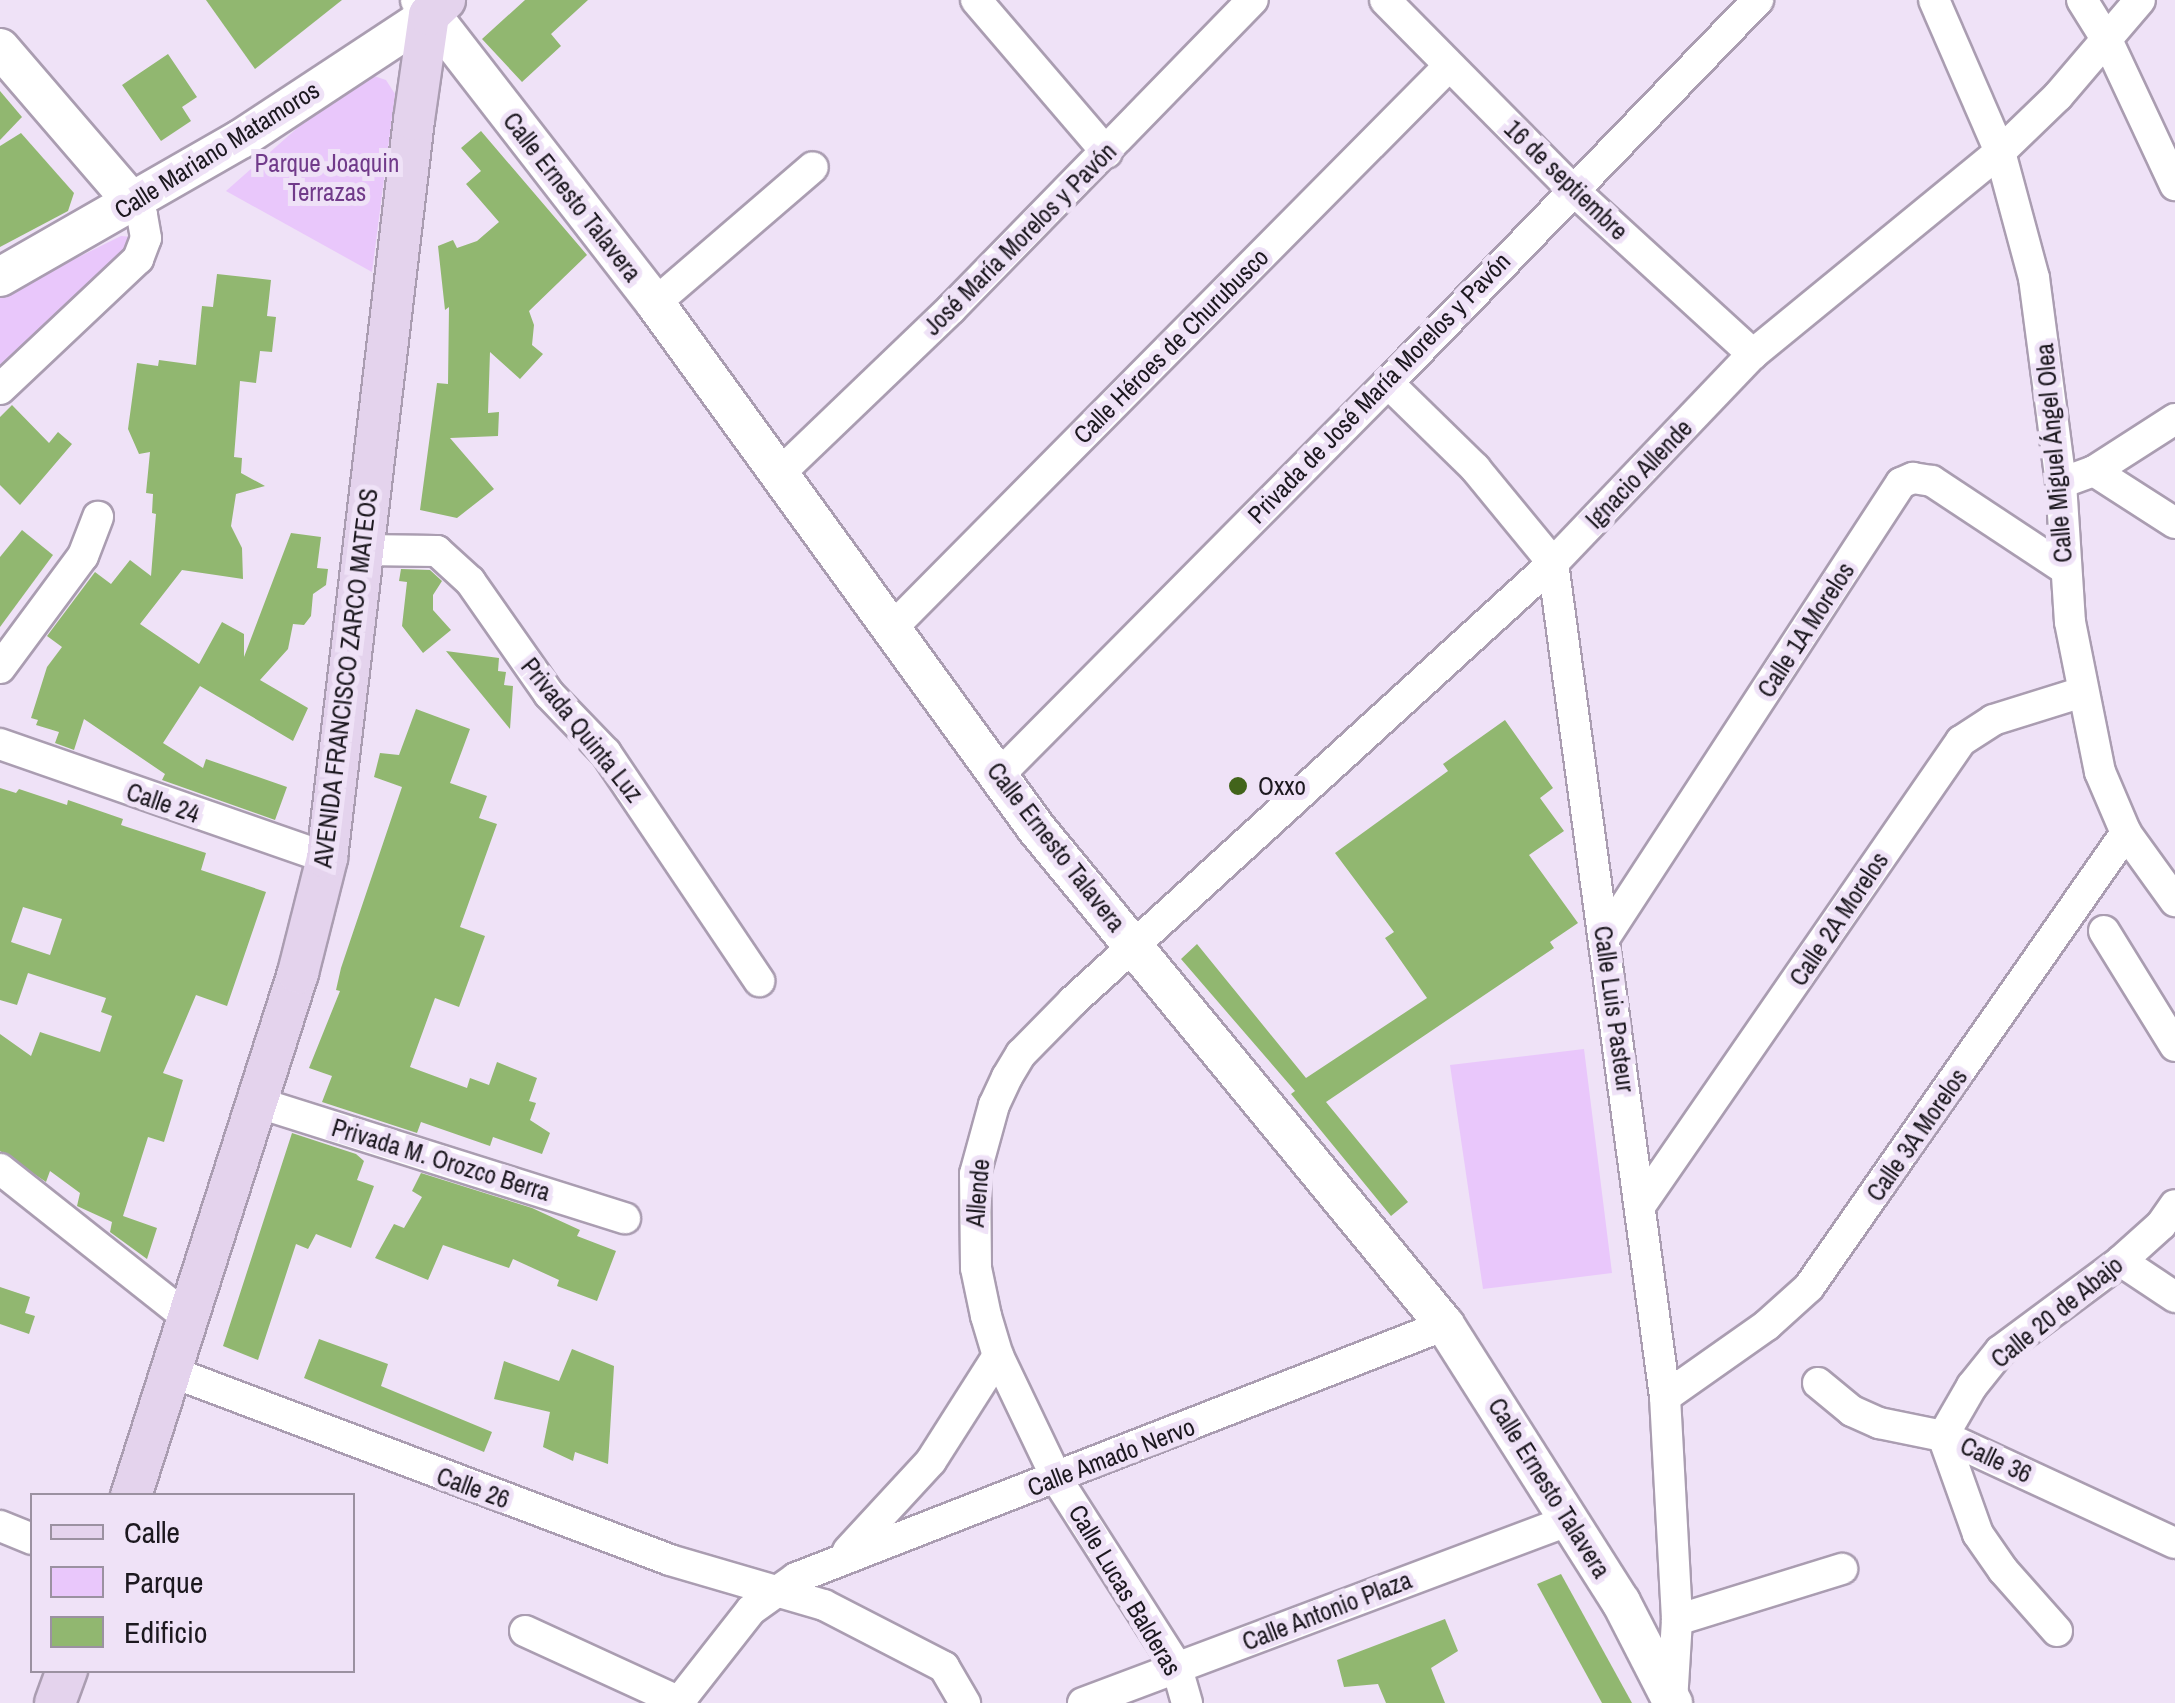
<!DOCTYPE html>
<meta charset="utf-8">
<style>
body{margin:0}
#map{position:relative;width:2175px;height:1703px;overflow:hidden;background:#efe2f7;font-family:"Archivo Narrow",sans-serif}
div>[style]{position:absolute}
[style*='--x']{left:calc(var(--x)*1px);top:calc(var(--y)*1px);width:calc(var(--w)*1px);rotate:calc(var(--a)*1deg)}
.green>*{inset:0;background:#e9c7fb}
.building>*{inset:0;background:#91b770}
.roads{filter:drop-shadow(2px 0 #aa9db1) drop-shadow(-2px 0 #aa9db1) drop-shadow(0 2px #aa9db1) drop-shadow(0 -2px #aa9db1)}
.minor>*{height:30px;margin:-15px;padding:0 15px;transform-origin:15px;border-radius:15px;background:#fff}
.tertiary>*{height:38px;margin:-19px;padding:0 19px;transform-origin:19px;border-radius:19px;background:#fff}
.secondary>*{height:40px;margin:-20px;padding:0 20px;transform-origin:20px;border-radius:20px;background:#e4d3ed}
.dots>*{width:28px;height:28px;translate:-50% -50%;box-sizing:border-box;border:5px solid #efe2f7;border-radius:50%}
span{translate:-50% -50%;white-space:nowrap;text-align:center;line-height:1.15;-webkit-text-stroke:10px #efe2f7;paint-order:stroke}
.street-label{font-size:25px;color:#1c181f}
.park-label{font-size:25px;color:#713b8a}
.poi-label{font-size:25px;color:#1c181f}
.left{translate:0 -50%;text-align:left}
.legend{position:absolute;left:30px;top:1493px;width:325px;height:180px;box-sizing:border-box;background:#efe2f7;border:2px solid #9b91a1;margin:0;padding:12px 18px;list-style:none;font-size:30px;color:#1c181f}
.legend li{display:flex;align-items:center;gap:20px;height:50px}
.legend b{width:50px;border:2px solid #9b91a1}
</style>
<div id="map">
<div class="green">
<i style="clip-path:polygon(374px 76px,386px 80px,395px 94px,372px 272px,226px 191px,321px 107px,364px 78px)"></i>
<i style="clip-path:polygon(121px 236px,133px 237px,134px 243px,0 373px,0 296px)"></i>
<i style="clip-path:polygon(1584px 1049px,1612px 1273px,1483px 1289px,1450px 1065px)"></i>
</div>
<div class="building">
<i style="clip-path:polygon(206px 0,342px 0,255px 69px)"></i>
<i style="clip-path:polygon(525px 0,588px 0,551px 34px,561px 46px,522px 82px,482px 39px)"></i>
<i style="clip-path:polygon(168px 54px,197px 97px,182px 107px,191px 121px,161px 141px,122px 85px)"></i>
<i style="clip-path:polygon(0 91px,22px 117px,0 140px)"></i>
<i style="clip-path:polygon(481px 131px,587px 255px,529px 311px,534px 325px,532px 345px,543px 354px,520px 379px,490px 352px,488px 413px,499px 412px,498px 436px,450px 438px,494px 489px,457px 518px,420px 510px,437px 383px,448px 384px,449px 307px,445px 310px,438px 246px,453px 240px,457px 248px,477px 241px,499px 222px,466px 184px,481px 171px,461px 148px)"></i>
<i style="clip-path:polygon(21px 133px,74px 193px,68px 211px,0 247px,0 146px)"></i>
<i style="clip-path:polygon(217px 274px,271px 280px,267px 316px,276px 317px,272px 352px,260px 351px,256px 383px,240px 381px,234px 457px,242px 458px,241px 473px,265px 486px,236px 494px,231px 526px,242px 548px,243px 579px,182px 570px,140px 624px,199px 664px,222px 622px,244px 634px,244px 657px,291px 533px,321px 537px,317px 568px,328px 569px,326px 585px,313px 594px,311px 616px,304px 625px,293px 624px,288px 649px,260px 680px,308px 708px,293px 741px,200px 686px,163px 743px,203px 768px,206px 759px,287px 787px,275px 820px,162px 780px,165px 774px,84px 719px,74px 750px,55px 743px,59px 732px,36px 725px,38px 720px,31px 718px,47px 667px,62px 647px,47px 636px,95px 572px,111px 584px,130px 560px,151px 576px,156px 514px,152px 513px,153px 494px,146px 493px,150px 452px,139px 454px,128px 429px,137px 363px,158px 366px,159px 360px,196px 365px,202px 306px,213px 307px)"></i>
<i style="clip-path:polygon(12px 405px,49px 443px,58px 432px,72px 444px,20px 505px,0 485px,0 417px)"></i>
<i style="clip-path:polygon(22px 530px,53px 555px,0 627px,0 557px)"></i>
<i style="clip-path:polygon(401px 569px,430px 570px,442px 581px,433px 595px,433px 610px,451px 630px,423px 653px,402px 626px,407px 582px,399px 581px)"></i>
<i style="clip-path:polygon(446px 651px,499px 658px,498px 671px,506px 672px,504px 685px,513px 686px,510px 729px)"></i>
<i style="clip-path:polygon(416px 709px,470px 729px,450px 783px,487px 796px,479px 818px,497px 824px,460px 927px,485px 936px,459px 1007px,435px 998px,410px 1067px,467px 1088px,470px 1078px,489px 1085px,497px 1062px,537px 1078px,529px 1101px,536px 1103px,530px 1120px,550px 1133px,542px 1154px,493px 1137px,490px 1146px,421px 1122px,417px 1133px,322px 1102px,332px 1076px,309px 1068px,340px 991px,336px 990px,341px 968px,402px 787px,374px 777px,380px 753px,399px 755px)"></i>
<i style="clip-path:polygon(1505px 720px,1553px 788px,1540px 798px,1564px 831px,1529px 855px,1578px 923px,1550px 942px,1554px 948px,1326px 1102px,1408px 1202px,1391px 1216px,1291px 1094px,1295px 1091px,1181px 959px,1197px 944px,1306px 1078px,1427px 998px,1385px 938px,1394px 932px,1335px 853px,1448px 771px,1443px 764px)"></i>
<i style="clip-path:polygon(evenodd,0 788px,16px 793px,19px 789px,67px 805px,68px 800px,123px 819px,121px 825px,206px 853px,201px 870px,266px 892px,227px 1006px,196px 995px,163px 1073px,183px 1080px,164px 1142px,148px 1137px,123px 1216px,157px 1228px,147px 1259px,110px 1232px,112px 1222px,77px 1206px,80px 1193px,50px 1171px,46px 1182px,0 1151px,0 1034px,31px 1056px,40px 1032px,100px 1052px,112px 1016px,101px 1012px,106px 998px,28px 973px,17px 1005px,0 1000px,0 788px,23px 907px,62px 919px,50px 955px,11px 942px,23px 907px)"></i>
<i style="clip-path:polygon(292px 1133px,356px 1154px,364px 1161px,357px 1180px,374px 1186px,351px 1248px,316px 1234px,308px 1249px,296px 1244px,258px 1360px,223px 1346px)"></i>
<i style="clip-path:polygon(421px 1173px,532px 1208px,580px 1230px,577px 1236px,616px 1251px,597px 1301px,557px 1286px,559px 1280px,513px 1259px,509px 1268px,443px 1245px,428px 1280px,375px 1258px,394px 1224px,404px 1228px,422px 1197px,412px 1191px)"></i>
<i style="clip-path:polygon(0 1287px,30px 1297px,25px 1313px,35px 1316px,29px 1334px,0 1324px)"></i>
<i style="clip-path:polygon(319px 1339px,388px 1364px,381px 1386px,492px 1432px,484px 1452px,304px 1378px)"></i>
<i style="clip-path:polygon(572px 1349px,614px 1366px,608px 1464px,575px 1452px,573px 1461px,543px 1447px,550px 1412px,494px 1399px,504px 1361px,559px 1381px)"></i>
<i style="clip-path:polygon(1561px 1574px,1632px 1703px,1602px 1703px,1537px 1584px)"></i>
<i style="clip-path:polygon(1445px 1619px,1458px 1651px,1431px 1668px,1445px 1703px,1386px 1703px,1378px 1684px,1344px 1687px,1337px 1660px)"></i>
</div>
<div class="roads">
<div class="minor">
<i style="--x:976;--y:0;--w:201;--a:49.4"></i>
<i style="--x:1385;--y:0;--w:266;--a:45.3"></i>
<i style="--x:1572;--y:189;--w:245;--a:42.4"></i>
<i style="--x:1934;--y:0;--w:166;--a:66.5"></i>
<i style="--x:2000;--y:152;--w:131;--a:74.9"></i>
<i style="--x:2034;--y:278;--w:207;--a:82.5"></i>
<i style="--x:2061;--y:483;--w:139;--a:86.3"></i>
<i style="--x:2070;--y:622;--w:153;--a:78.7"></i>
<i style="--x:2100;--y:772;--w:66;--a:66.9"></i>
<i style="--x:2126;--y:833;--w:84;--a:54.2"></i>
<i style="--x:2082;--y:0;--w:49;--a:58.2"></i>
<i style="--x:2108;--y:42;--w:158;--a:64.9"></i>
<i style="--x:655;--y:303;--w:208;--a:-40.7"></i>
<i style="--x:1388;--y:383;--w:122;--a:44.3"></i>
<i style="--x:1475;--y:468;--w:123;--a:50.6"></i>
<i style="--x:1553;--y:563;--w:841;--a:82.35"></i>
<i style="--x:1665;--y:1397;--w:223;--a:86.9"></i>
<i style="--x:1677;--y:1620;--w:81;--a:93.5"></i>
<i style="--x:0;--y:389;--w:190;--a:-43.3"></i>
<i style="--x:138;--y:259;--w:22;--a:-69"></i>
<i style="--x:146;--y:238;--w:23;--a:-100"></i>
<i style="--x:142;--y:215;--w:14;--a:-126"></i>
<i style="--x:2094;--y:471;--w:96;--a:-32.7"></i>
<i style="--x:780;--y:473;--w:237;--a:-43.8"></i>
<i style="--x:951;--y:309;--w:432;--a:-45.7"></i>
<i style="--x:2061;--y:483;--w:35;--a:-20"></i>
<i style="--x:2094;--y:471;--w:96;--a:32.7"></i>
<i style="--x:363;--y:550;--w:74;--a:0.8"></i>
<i style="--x:437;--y:551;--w:45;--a:42.3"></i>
<i style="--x:470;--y:581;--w:138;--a:55"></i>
<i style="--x:549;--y:694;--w:82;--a:46"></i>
<i style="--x:606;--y:753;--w:275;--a:56.1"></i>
<i style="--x:894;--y:626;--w:788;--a:-45.26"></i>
<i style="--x:0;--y:668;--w:139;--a:-53.5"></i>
<i style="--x:83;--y:556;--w:42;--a:-69"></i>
<i style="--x:0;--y:744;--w:346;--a:19.2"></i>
<i style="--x:999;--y:775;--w:552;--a:-45.22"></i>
<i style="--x:1388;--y:383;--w:533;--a:-45.99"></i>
<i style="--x:2104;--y:931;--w:135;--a:58.3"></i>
<i style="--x:1605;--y:937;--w:542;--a:-56.9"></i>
<i style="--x:1901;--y:483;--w:13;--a:-23"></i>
<i style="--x:1913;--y:478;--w:19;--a:9"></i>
<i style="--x:1932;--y:481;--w:159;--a:33.5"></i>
<i style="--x:256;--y:1102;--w:387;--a:17.5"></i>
<i style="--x:0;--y:1169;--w:241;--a:38.4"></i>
<i style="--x:1640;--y:1206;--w:565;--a:-55.38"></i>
<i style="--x:1961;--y:741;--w:38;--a:-33"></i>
<i style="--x:1993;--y:720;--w:94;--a:-17.3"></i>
<i style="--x:2121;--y:1261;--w:65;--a:33.7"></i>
<i style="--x:172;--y:1372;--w:532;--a:20.68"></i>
<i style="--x:670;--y:1560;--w:160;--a:16.3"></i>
<i style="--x:824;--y:1605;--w:135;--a:27.3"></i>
<i style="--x:944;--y:1667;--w:42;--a:59.7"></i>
<i style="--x:1818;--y:1383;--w:44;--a:39.5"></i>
<i style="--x:1852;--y:1411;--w:30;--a:24"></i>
<i style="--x:1879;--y:1423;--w:65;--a:11.5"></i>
<i style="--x:1943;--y:1436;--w:255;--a:24.8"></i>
<i style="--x:1665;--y:1397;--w:125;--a:-35.2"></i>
<i style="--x:1767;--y:1325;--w:57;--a:-42.1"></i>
<i style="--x:1809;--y:1287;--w:554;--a:-55.08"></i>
<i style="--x:0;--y:1526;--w:35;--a:22"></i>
<i style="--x:848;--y:1551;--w:122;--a:-47.3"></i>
<i style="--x:931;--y:1461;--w:125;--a:-57.5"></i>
<i style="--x:1677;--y:1620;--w:173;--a:-17.2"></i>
<i style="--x:525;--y:1631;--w:173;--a:24.6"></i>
<i style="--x:2057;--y:1631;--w:81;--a:-131.5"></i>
<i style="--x:2003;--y:1570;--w:44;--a:-124.8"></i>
<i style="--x:1978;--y:1534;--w:104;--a:-109.7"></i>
<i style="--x:1943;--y:1436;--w:58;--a:-59.9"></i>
<i style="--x:1972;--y:1386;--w:45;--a:-51.3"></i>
<i style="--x:2000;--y:1351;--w:151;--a:-36.6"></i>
<i style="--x:2121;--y:1261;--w:54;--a:-42"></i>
<i style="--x:2161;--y:1225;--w:24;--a:-55"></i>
<i style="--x:678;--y:1703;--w:118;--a:-51.9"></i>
<i style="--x:751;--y:1610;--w:55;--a:-35.4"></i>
<i style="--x:796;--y:1578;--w:697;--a:-21.3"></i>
<i style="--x:1083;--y:1703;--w:520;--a:-20.59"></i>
<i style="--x:1187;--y:1703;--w:37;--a:-106"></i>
<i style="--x:1177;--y:1667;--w:223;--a:-122.6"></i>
<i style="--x:1057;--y:1479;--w:136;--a:-115.6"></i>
<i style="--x:998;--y:1356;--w:42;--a:-106.7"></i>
<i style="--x:986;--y:1316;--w:49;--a:-101.8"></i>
<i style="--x:976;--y:1268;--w:94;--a:-90.6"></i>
<i style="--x:975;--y:1174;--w:72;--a:-74.6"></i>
<i style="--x:994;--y:1105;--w:31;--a:-65"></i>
<i style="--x:1007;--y:1077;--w:27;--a:-59"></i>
<i style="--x:1021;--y:1054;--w:74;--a:-45.5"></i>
<i style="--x:1073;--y:1001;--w:650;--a:-42.38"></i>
<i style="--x:1553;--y:563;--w:289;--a:-46.3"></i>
<i style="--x:1753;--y:354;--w:319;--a:-39.3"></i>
<i style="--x:2000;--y:152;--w:81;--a:-44"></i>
<i style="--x:2058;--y:96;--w:126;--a:-49.5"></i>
</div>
<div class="tertiary">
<i style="--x:420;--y:0;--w:383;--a:52.2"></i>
<i style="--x:655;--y:303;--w:649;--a:54.03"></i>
<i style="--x:1036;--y:828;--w:644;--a:50.55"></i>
<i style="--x:1445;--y:1325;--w:328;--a:57.6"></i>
<i style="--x:1621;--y:1602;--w:114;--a:62.8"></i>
<i style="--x:0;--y:48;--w:206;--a:49.3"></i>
<i style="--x:0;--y:277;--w:278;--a:-29.8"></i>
<i style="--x:241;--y:139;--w:225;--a:-33.4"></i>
</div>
<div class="secondary">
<i style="--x:131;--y:1496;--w:549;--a:-72.29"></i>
<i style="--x:298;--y:973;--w:119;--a:-75.8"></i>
<i style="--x:327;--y:858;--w:743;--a:-83.28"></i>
<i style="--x:414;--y:120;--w:106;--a:-81.9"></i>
<i style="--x:429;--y:15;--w:22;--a:-43"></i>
<i style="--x:55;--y:1703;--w:35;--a:-70"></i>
</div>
</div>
<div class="dots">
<i style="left:1238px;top:786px;background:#42641b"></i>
</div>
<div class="street-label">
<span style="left:217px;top:150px;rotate:-32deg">Calle Mariano Matamoros</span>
<span style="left:1566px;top:180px;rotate:44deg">16 de septiembre</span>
<span style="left:572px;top:197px;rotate:52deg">Calle Ernesto Talavera</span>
<span style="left:1020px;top:239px;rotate:-45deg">José María Morelos y Pavón</span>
<span style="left:1171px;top:346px;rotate:-45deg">Calle Héroes de Churubusco</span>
<span style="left:1379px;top:388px;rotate:-46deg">Privada de José María Morelos y Pavón</span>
<span style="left:2054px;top:453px;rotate:-95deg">Calle Miguel Ángel Olea</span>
<span style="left:1639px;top:474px;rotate:-46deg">Ignacio Allende</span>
<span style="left:1806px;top:630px;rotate:-57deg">Calle 1A Morelos</span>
<span style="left:346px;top:678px;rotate:-83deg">AVENIDA FRANCISCO ZARCO MATEOS</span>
<span style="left:582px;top:730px;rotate:51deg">Privada Quinta Luz</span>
<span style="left:163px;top:803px;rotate:19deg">Calle 24</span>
<span style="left:1056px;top:847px;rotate:52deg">Calle Ernesto Talavera</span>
<span style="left:1839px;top:919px;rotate:-56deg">Calle 2A Morelos</span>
<span style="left:1614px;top:1009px;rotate:82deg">Calle Luis Pasteur</span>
<span style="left:1917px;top:1135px;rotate:-55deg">Calle 3A Morelos</span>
<span style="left:441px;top:1160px;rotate:17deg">Privada M. Orozco Berra</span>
<span style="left:978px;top:1193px;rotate:-85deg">Allende</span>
<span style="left:2057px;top:1312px;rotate:-39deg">Calle 20 de Abajo</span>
<span style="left:1111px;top:1457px;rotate:-21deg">Calle Amado Nervo</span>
<span style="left:1996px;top:1460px;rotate:25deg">Calle 36</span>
<span style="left:473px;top:1488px;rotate:20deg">Calle 26</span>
<span style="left:1549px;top:1488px;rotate:58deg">Calle Ernesto Talavera</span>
<span style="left:1125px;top:1590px;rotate:59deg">Calle Lucas Balderas</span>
<span style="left:1327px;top:1611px;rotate:-21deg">Calle Antonio Plaza</span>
</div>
<div class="park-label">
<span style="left:327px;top:178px">Parque Joaquin<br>Terrazas</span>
</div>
<div class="poi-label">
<span class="left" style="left:1258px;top:786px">Oxxo</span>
</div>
<ul class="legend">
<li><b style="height:12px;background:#e4d3ed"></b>Calle</li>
<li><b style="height:28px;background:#e9c7fb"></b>Parque</li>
<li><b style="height:28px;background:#91b770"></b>Edificio</li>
</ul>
</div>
